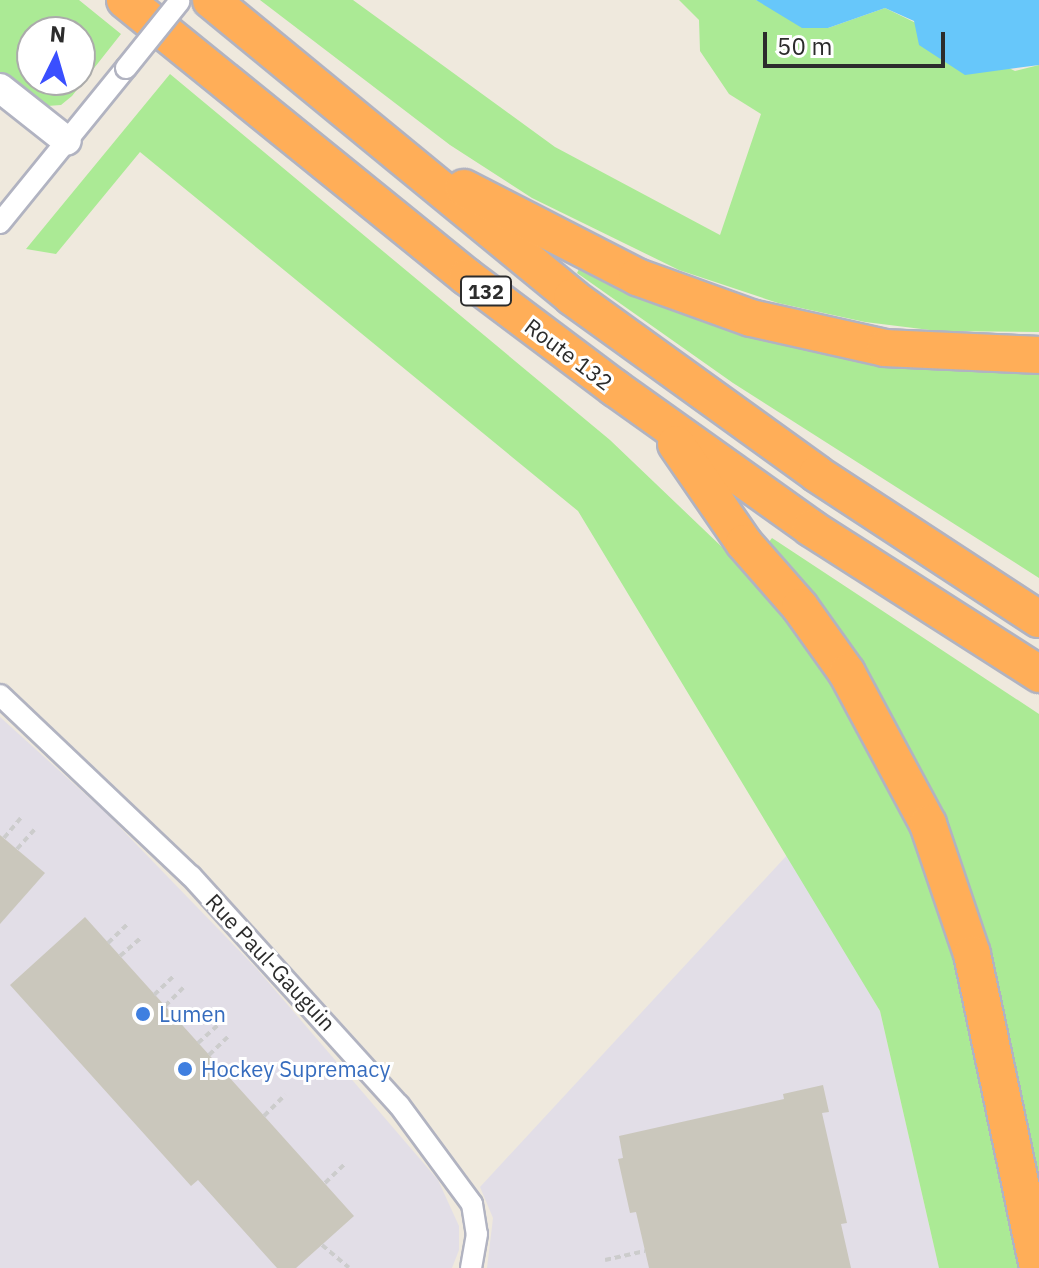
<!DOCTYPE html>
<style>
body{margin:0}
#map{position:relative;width:1039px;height:1268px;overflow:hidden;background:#efe9dd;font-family:"IBM Plex Sans",sans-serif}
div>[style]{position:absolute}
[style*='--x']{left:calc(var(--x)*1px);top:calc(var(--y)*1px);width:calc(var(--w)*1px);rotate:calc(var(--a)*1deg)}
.industrial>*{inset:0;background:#e2dee7}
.green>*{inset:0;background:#abea95}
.water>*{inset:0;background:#67c7fa}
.building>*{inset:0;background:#cac7bc}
.path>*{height:4px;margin-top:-2px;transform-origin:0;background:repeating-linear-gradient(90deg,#ccc 0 6px,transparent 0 10px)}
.roads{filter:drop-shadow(2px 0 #b1b3c1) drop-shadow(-2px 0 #b1b3c1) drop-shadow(0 2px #b1b3c1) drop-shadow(0 -2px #b1b3c1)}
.street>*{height:20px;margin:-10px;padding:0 10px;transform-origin:10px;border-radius:10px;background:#fff}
.secondary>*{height:28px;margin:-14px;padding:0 14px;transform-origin:14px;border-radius:14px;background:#fff}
.highway>*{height:36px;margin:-18px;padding:0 18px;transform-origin:18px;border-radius:18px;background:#ffae58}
.bridges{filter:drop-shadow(2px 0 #b1b3c1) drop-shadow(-2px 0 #b1b3c1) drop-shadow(0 2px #b1b3c1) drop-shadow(0 -2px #b1b3c1)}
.street-bridge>*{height:20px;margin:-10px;padding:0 10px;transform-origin:10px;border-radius:10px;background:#fff}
.dots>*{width:22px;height:22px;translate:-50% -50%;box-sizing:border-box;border:4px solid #fff;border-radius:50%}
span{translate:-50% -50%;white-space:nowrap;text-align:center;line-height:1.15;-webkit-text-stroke:6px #fff;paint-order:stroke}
.shield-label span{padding:2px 6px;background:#fff;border:2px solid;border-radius:6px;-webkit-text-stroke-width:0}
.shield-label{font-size:20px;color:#2c2c2c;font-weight:700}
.street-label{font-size:22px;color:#2c2c2c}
.shop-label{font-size:22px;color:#366cbe}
.left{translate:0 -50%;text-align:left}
.north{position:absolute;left:16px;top:16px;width:80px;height:80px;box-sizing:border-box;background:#fff;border:2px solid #ababab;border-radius:50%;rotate:5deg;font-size:22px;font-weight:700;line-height:32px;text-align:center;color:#2c2c2c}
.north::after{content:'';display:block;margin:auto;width:28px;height:36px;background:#3a4fff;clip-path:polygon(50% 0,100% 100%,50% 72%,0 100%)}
.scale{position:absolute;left:763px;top:32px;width:182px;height:36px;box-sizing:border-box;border:4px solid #2c2c2c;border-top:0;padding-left:10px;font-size:24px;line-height:28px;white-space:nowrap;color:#2c2c2c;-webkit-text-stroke:6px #fff;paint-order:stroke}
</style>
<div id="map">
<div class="industrial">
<i style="clip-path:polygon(0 717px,106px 813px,257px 969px,438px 1180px,459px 1226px,459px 1250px,452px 1268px,0 1268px)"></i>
<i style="clip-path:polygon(789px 853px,880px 1011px,939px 1268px,487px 1268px,493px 1218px,480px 1187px)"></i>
</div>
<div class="green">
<i style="clip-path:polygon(evenodd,0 0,79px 0,121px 34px,72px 96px,61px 105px,47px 106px,0 72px,0 0,32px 32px,80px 32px,80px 80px,32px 80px,32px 32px)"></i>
<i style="clip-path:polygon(260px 0,353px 0,555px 147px,720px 235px,761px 114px,729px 94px,700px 51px,699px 20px,679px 0,756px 0,828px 28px,885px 8px,1015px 71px,1039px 65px,1039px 332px,938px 331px,865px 322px,778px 303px,679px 270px,532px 198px,450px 145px)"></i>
<i style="clip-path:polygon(170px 74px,610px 440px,723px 548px,776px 608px,830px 684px,911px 829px,956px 970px,1022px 1268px,939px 1268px,880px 1011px,578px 511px,140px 152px,56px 254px,26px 249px)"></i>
<i style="clip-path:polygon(582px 263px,695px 315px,784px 344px,875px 363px,1039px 374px,1039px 578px,733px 383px,577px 273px)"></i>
<i style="clip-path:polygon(772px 538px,1039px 714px,1039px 1193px,992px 975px,966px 876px,932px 790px,887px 706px,765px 547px)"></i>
</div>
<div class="water">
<i style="clip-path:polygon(756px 0,1039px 0,1039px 65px,965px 75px,919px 45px,914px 21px,885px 8px,828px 28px,802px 28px)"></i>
</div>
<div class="building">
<i style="clip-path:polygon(0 835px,45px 873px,0 924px)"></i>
<i style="clip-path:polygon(85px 917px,354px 1216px,296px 1268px,277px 1268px,198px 1180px,191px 1186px,10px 985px)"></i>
<i style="clip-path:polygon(823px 1085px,829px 1112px,822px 1113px,847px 1223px,841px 1224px,851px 1268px,649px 1268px,636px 1212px,630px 1213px,618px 1159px,623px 1158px,619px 1136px,784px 1099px,783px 1094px)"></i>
</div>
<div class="path">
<i style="--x:4;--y:838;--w:26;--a:-50"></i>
<i style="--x:17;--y:849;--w:27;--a:-48"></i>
<i style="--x:108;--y:943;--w:28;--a:-44"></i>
<i style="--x:120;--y:956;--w:28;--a:-41"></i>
<i style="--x:154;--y:995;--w:29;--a:-44"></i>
<i style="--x:165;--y:1006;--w:28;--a:-45"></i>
<i style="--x:198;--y:1043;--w:28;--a:-42"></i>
<i style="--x:209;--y:1055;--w:29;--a:-44"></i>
<i style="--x:264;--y:1116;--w:30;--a:-45"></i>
<i style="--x:325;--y:1183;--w:29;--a:-44"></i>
<i style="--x:322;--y:1245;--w:35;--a:40"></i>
<i style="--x:605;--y:1260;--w:41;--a:-12.7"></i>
</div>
<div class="roads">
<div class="street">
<i style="--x:0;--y:223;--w:200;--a:-50.9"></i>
<i style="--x:0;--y:695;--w:263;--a:43.5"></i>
<i style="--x:191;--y:876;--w:309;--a:47.8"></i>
<i style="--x:399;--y:1105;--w:123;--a:53.6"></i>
<i style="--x:472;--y:1204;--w:30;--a:81"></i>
<i style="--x:477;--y:1234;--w:35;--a:100"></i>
</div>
<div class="secondary">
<i style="--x:0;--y:88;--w:85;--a:38.3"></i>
</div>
<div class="highway">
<i style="--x:125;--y:0;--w:440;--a:39"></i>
<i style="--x:467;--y:277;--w:185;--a:36.9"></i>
<i style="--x:615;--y:388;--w:241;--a:35.5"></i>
<i style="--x:811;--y:528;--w:271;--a:32.6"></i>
<i style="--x:211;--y:0;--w:467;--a:39.4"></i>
<i style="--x:572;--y:297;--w:302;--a:35.8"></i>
<i style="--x:817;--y:474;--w:265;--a:33.2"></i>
<i style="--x:464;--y:188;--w:195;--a:27.2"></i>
<i style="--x:637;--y:277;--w:121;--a:19.8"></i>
<i style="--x:751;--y:318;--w:137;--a:12.6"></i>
<i style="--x:885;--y:348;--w:154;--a:2.6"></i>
<i style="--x:676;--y:444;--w:120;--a:55.5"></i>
<i style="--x:744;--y:543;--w:85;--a:48.8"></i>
<i style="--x:800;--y:607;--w:81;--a:54.5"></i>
<i style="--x:847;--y:673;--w:171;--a:61.8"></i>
<i style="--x:928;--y:824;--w:137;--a:71.3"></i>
<i style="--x:972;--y:954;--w:321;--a:78.1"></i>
</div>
</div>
<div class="bridges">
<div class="street-bridge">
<i style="--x:126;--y:68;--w:85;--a:-51.2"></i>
</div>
</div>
<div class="dots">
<i style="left:143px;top:1014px;background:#3f7fe0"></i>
<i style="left:185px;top:1069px;background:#3f7fe0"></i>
</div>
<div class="shield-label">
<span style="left:486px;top:291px">132</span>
</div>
<div class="street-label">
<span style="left:569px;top:354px;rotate:37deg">Route 132</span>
<span style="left:271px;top:962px;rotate:47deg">Rue Paul-Gauguin</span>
</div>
<div class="shop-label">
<span class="left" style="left:159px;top:1014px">Lumen</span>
<span class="left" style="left:201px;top:1069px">Hockey Supremacy</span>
</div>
<div class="north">N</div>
<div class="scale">50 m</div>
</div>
